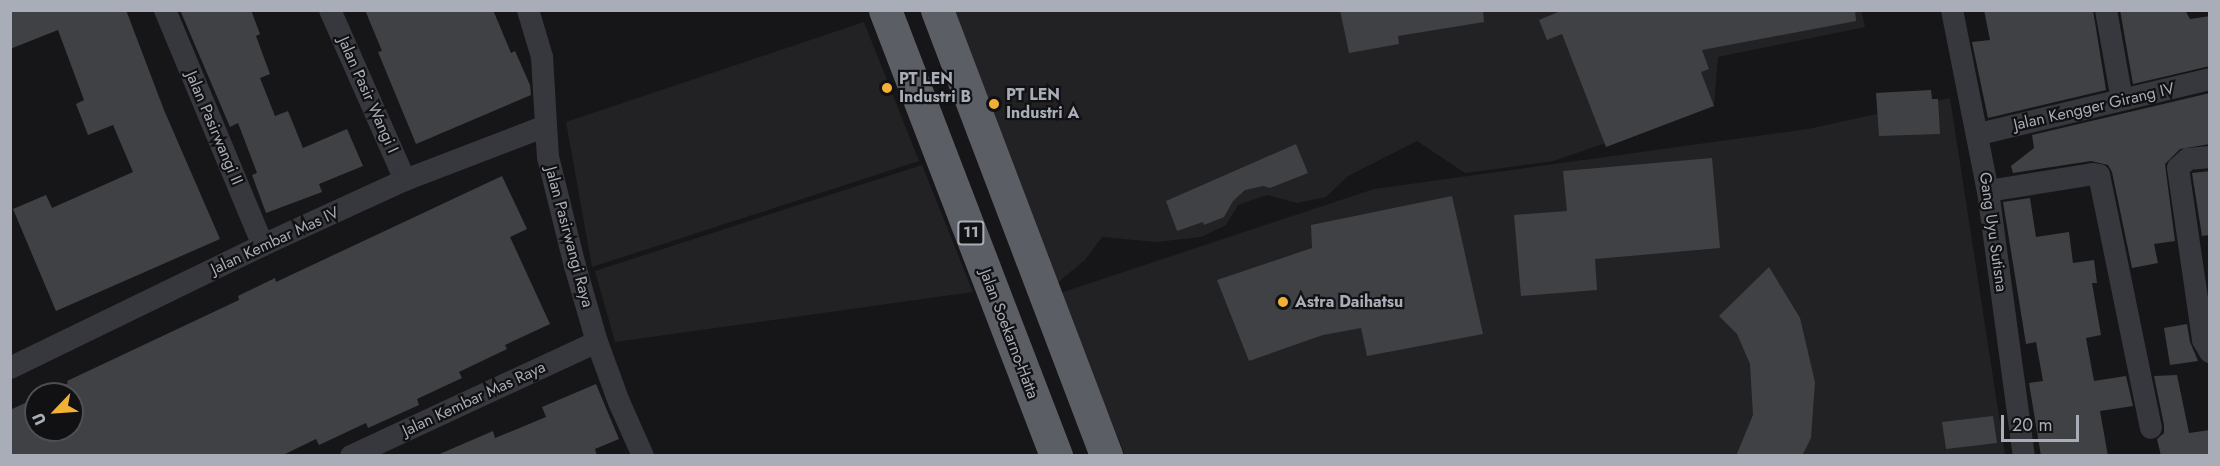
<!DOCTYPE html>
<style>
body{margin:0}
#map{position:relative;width:2220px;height:466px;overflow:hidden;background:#161618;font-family:Jost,sans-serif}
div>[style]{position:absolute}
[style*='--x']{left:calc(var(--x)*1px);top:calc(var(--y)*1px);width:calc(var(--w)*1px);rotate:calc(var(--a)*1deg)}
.built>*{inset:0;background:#222225}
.building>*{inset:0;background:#404145}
.minor>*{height:22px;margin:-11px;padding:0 11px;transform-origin:11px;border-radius:11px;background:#37383d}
.trunk>*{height:33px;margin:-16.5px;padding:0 16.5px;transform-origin:16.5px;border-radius:16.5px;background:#5b5e65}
.dots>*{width:16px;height:16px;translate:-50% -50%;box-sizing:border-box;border:3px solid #111113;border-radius:50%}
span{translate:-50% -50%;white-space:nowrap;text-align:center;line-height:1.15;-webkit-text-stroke:4.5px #111113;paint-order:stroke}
.shield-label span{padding:2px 4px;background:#111113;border:2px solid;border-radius:4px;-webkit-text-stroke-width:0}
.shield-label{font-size:15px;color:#a8adb8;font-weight:700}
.poi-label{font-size:16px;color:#a8adb8;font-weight:700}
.left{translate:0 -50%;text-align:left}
.street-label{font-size:16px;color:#a8adb8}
.frame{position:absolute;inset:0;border:12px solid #a8adb8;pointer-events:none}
.north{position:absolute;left:24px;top:382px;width:60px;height:60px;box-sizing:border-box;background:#111113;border:2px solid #4d4f55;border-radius:50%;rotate:245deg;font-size:16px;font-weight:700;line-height:24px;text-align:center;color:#a8adb8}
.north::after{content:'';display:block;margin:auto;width:21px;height:27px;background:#f2b134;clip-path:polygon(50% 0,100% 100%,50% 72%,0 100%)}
.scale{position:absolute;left:2001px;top:415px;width:78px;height:27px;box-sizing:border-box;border:3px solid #a8adb8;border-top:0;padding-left:8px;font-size:18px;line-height:21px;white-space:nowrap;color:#a8adb8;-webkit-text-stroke:4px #111113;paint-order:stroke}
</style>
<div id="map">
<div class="built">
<i style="clip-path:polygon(1861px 10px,1865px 27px,1718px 57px,1714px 106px,1553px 161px,1465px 173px,1417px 141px,1348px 176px,1326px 197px,1297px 203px,1267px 195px,1238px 205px,1226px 225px,1201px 237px,1156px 242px,1102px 237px,1085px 260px,1056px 284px,952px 11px)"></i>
<i style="clip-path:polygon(864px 22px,919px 161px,592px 267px,566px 122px)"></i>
<i style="clip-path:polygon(1950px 98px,2005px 455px,1125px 455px,1060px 293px,1374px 189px,1808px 129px)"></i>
<i style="clip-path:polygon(922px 165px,973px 292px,615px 342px,595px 271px)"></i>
</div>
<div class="building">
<i style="clip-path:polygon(10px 10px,126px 10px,164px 110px,220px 239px,56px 311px,13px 209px,46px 195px,52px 208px,133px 172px,113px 125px,88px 135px,76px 104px,84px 100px,58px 30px,10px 49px)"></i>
<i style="clip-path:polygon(180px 10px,251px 10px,260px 34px,256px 36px,270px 74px,260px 78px,275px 116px,288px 111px,303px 148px,347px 129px,363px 166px,319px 184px,322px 192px,266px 213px,252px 175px,257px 173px,238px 123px,230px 127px)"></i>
<i style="clip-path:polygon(365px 10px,493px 10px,511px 53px,515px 51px,530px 85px,531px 95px,416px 144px,378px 52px,382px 51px)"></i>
<i style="clip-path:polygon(1340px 10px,1483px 10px,1484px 22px,1398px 36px,1399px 44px,1349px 53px)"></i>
<i style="clip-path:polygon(1563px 10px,1855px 10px,1856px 21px,1702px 50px,1709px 69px,1701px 72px,1714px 106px,1606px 147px,1562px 34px,1547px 40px,1539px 20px)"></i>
<i style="clip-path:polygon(1984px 10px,2093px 10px,2106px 90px,1988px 118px,1972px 42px,1990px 40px)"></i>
<i style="clip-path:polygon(2120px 10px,2185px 10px,2190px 19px,2210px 16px,2210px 66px,2133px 84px)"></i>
<i style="clip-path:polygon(1931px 90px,1932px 99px,1938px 99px,1940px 134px,1879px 136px,1876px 93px)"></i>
<i style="clip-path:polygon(2210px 93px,2210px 144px,2180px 149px,2165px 164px,2175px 241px,2154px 244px,2158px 263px,2132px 268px,2112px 172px,2108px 165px,2091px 161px,2013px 173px,2011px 166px,2034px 148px,2032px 135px)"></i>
<i style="clip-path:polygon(1296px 144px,1308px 173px,1270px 188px,1263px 186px,1245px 190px,1233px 201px,1224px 217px,1204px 225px,1203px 222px,1177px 231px,1166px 201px)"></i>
<i style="clip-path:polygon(1712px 158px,1720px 248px,1595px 259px,1597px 290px,1521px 296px,1514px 215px,1567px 211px,1563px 171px)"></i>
<i style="clip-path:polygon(2210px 171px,2210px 235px,2202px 236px,2192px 173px)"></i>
<i style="clip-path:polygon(502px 176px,527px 229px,510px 237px,550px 324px,505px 345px,507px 349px,459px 372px,462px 378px,417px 399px,419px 405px,368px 428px,366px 423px,319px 445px,316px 439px,281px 456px,10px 456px,10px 410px,36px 398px,36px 430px,72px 430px,72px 394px,45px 394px,68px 383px,67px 381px,239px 300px,238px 296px,275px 278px,276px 282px)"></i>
<i style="clip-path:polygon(1452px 196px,1483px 334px,1367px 356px,1361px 328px,1323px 335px,1249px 361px,1217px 280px,1312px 248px,1311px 225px)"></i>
<i style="clip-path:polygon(2030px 198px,2036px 237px,2069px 232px,2073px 263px,2094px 260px,2097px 283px,2092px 283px,2101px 335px,2086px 338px,2094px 381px,2126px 376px,2133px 406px,2100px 411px,2108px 456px,2041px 456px,2029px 383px,2043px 381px,2036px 342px,2026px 344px,2003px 202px)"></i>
<i style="clip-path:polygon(1769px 267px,1800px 318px,1815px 382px,1811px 438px,1802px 456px,1736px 456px,1753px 415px,1750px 364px,1737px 334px,1719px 316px)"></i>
<i style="clip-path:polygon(2187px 324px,2190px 342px,2198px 361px,2170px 365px,2164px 328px)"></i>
<i style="clip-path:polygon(2177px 375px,2189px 433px,2210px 430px,2210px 456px,2161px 456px,2157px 439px,2164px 433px,2164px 425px,2154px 376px)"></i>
<i style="clip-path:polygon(596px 384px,619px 439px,595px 449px,597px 456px,435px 456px,493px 431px,495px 438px,546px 417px,542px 407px)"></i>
<i style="clip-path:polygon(1993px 416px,1997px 443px,1946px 449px,1942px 422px)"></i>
</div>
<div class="minor">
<i style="--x:165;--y:10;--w:255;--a:67.4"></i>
<i style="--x:330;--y:10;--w:186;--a:66.2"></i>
<i style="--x:528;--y:10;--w:49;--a:73.4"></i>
<i style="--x:542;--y:57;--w:100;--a:86.6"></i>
<i style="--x:548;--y:157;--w:112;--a:76.1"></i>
<i style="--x:575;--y:266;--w:79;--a:73.9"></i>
<i style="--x:597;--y:342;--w:64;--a:69.9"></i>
<i style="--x:619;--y:402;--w:59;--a:66"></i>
<i style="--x:1952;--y:10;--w:185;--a:78.8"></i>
<i style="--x:1988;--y:191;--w:267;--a:82.3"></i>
<i style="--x:2106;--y:10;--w:91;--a:79.9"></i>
<i style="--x:1979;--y:134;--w:237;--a:-13.4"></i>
<i style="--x:2210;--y:157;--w:22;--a:175"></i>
<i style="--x:2188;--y:159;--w:13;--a:138"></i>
<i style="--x:2178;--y:168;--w:174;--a:81.7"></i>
<i style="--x:2203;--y:340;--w:14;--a:60"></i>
<i style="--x:1988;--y:191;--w:106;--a:-9.2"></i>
<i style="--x:2093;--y:174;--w:6;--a:9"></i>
<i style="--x:2099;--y:175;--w:258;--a:78.4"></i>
<i style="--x:10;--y:368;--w:281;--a:-25.9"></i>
<i style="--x:263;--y:245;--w:156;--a:-24.6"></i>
<i style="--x:405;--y:180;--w:151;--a:-21"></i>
<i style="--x:351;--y:456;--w:271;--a:-24.9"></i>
</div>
<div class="trunk">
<i style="--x:885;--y:10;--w:478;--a:69"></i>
<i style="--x:937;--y:10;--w:477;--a:69.2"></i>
</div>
<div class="dots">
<i style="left:887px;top:88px;background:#f2b134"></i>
<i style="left:994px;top:104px;background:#f2b134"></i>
<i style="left:1283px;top:302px;background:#f2b134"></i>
</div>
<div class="shield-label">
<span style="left:971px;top:233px">11</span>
</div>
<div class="poi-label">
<span class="left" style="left:899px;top:88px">PT LEN<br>Industri B</span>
<span class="left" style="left:1006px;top:104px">PT LEN<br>Industri A</span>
<span class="left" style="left:1295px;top:302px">Astra Daihatsu</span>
</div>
<div class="street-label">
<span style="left:368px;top:95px;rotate:66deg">Jalan Pasir Wangi I</span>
<span style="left:2094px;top:107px;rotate:-13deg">Jalan Kengger Girang IV</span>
<span style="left:214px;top:128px;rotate:67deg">Jalan Pasirwangi II</span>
<span style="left:1993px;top:232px;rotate:82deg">Gang Uyu Sutisna</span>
<span style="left:569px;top:237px;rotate:75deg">Jalan Pasirwangi Raya</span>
<span style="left:275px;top:241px;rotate:-25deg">Jalan Kembar Mas IV</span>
<span style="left:1009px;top:334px;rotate:69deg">Jalan Soekarno-Hatta</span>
<span style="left:474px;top:399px;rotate:-25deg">Jalan Kembar Mas Raya</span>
</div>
<div class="frame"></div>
<div class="north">U</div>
<div class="scale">20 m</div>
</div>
